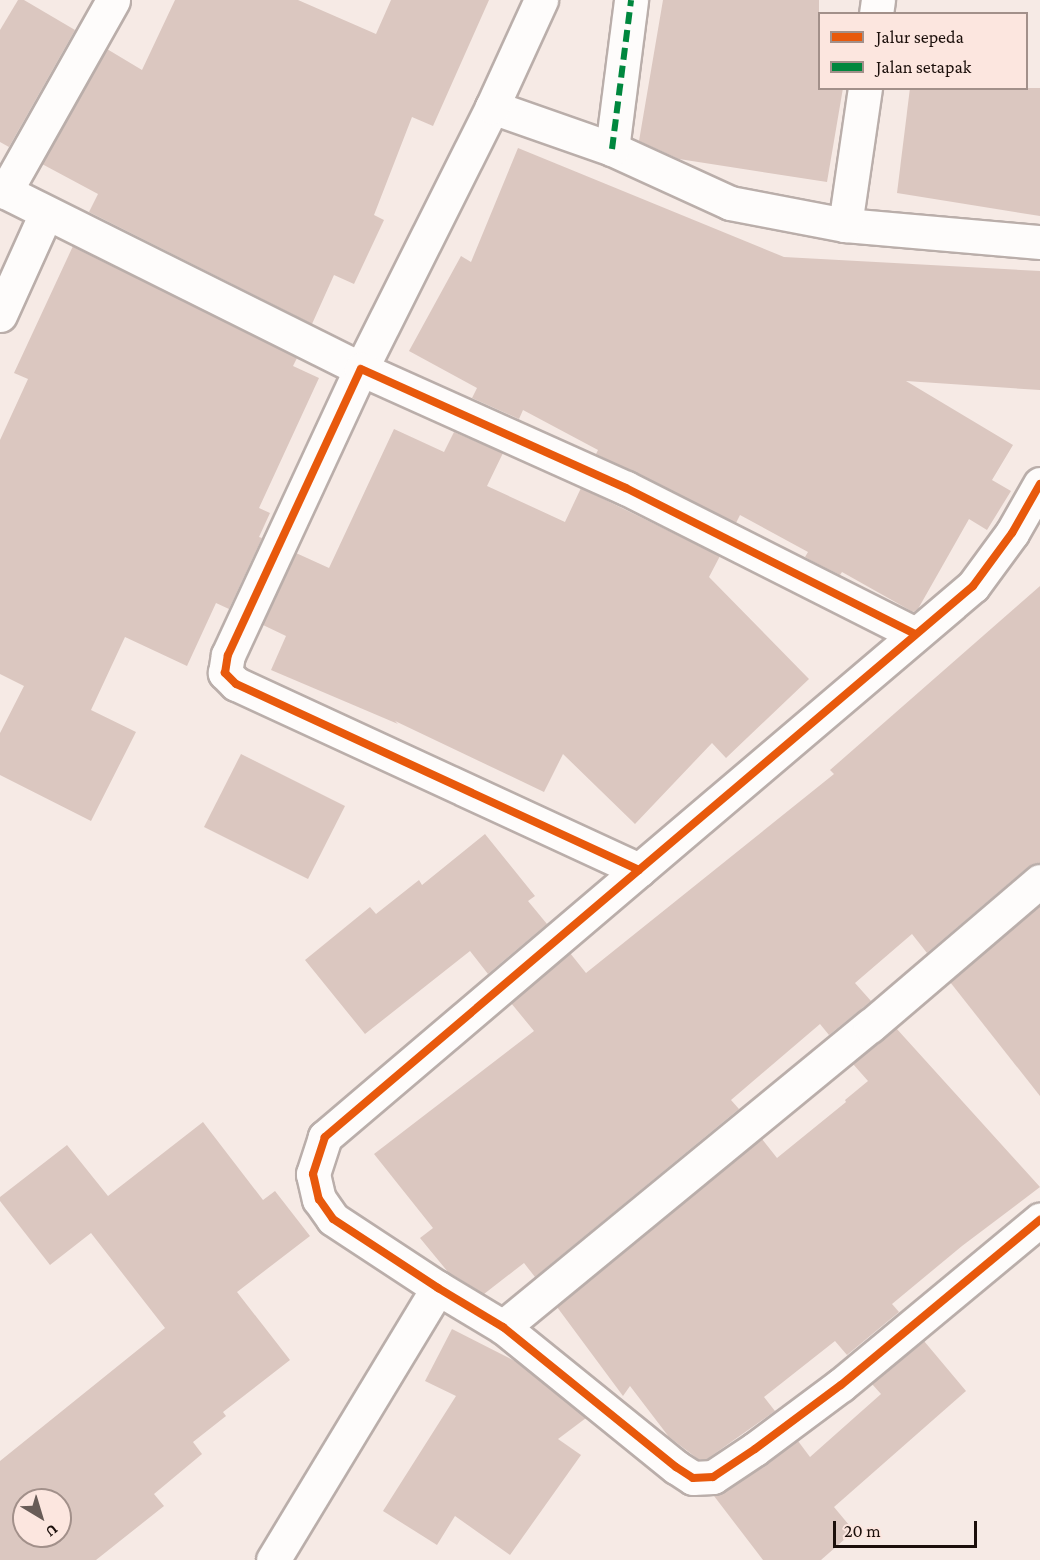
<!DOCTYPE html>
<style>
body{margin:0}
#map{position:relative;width:1040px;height:1560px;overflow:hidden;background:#f6eae5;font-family:"Crimson Pro",serif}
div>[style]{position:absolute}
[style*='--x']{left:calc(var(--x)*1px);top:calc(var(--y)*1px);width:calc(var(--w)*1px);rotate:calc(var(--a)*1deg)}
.building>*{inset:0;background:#dbc7c0}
.roads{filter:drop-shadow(2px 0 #baaeaa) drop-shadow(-2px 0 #baaeaa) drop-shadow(0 2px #baaeaa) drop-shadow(0 -2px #baaeaa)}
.minor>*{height:33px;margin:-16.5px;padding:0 16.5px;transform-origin:16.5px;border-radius:16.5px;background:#fefcfb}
.quiet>*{height:6px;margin-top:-3px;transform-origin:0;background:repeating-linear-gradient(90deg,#00873e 0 12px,transparent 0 18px)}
.cycleway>*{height:8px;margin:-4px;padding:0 4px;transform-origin:4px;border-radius:4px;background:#e8590c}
span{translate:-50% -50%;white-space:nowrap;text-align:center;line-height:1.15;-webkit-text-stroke:5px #fce6df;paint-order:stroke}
.legend{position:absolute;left:818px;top:12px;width:210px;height:78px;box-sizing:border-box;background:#fce6df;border:2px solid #a2908a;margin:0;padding:8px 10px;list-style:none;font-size:18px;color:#1b0f0b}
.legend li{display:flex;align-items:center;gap:12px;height:30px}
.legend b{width:30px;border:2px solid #a2908a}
.north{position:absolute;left:12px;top:1488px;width:60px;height:60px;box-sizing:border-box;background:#fce6df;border:2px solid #a2908a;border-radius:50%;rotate:142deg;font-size:16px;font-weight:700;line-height:24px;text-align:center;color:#1b0f0b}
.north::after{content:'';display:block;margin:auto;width:21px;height:27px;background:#685c57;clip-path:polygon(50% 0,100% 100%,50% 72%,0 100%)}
.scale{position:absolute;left:833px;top:1521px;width:144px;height:27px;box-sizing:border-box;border:3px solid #1b0f0b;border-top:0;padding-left:8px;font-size:18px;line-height:21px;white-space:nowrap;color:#1b0f0b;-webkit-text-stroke:4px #fce6df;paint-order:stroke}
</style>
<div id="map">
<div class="building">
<i style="clip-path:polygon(18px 0,24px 0,75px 30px,9px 147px,0 142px,0 30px)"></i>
<i style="clip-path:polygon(175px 0,298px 0,376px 34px,391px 0,489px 0,433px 126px,412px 117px,374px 215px,384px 220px,354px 284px,334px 275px,312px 324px,89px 212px,98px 194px,42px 164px,107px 49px,142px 70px)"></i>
<i style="clip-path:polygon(663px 0,819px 0,819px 88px,843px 88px,827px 182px,679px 159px,639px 141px)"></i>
<i style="clip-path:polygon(910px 88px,1040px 88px,1040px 216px,897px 193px)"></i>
<i style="clip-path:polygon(518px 148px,784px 257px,1040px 271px,1040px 390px,906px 381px,1013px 445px,992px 480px,1011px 491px,987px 530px,969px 519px,918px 609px,913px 612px,842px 572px,840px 575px,812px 561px,805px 557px,808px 552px,740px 515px,736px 523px,596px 454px,598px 450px,523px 410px,519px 419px,472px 398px,477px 388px,409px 351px,461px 256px,471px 262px)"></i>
<i style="clip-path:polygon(73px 246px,297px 358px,293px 366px,319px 378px,259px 508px,270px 513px,259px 537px,262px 538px,229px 609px,216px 603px,187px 666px,125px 637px,91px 710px,136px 732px,91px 821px,0 775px,0 733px,24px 686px,0 674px,0 440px,28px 379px,14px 373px)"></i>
<i style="clip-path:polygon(394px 429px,444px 452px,454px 432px,503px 453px,487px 486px,565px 522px,581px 488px,720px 556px,709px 577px,809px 679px,726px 758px,712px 743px,635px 824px,563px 754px,544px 792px,395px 721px,398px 724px,271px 670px,286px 636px,263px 625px,296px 553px,329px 568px)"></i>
<i style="clip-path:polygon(1040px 586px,1040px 863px,1028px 867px,927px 953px,912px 934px,855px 983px,871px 1001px,829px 1035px,820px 1024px,731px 1100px,739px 1109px,535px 1277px,524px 1263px,484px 1294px,448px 1272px,420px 1238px,433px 1228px,374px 1154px,534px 1031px,511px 1003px,570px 953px,586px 973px,834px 774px,830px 770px)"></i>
<i style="clip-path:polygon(241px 754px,345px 806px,308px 879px,204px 827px)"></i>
<i style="clip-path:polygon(485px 834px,535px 896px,528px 901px,547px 924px,488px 974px,470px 951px,365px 1034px,305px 960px,370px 907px,376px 914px,419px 880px,422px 885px)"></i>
<i style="clip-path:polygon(1040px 906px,1040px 1096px,950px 982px)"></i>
<i style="clip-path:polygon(896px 1028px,1040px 1187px,962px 1246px,892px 1304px,899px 1312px,847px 1355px,835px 1341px,764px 1397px,775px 1411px,707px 1459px,698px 1459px,669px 1437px,630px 1386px,623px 1396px,557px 1307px,762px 1139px,777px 1158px,846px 1102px,845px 1100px,868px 1081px,853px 1064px)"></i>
<i style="clip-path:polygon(evenodd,203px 1122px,263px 1200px,275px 1191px,310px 1236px,237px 1292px,290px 1360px,223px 1412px,226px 1416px,193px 1442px,202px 1454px,154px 1494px,164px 1506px,96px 1560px,0 1560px,0 1461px,165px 1328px,91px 1233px,50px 1265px,0 1201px,0 1197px,67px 1145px,108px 1196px,203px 1122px,24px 1500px,60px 1500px,60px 1536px,24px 1536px,24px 1500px)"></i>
<i style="clip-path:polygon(452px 1329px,517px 1362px,586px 1418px,558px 1439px,581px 1455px,510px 1555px,455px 1516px,437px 1545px,383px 1511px,456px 1396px,425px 1381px)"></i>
<i style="clip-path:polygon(924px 1341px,966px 1391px,834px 1507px,854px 1531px,821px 1560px,763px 1560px,714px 1496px,723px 1493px,798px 1441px,810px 1457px,881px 1394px,872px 1384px)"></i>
</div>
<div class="roads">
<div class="minor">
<i style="--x:876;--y:14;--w:14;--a:-82"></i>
<i style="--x:492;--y:107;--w:127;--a:19.3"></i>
<i style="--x:612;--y:149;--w:130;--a:24.6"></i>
<i style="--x:730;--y:203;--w:117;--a:10.8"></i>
<i style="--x:845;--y:225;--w:196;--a:5"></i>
<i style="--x:612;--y:149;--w:150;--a:-82.7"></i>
<i style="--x:0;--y:189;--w:403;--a:26.5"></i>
<i style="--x:361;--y:369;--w:293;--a:-63.4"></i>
<i style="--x:492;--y:107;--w:118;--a:-65.4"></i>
<i style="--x:5;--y:192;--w:220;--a:-60.6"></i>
<i style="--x:845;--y:225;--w:138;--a:-81.7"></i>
<i style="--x:0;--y:315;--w:112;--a:-65.7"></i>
<i style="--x:1040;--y:484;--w:56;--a:119.7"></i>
<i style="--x:1012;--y:533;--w:66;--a:126.3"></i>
<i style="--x:973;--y:586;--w:851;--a:139.63"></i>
<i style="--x:325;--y:1137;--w:39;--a:108"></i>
<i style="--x:313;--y:1174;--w:26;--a:77"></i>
<i style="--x:319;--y:1199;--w:24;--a:55"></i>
<i style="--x:333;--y:1219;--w:126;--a:33.3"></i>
<i style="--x:438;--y:1288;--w:76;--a:31"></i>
<i style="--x:503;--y:1327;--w:223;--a:39"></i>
<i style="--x:676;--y:1467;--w:20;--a:33"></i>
<i style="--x:693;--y:1478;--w:20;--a:-3"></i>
<i style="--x:713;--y:1477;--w:50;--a:-33.7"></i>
<i style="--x:755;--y:1449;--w:107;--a:-36.7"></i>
<i style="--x:841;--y:1385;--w:259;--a:-39.7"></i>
<i style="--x:639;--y:870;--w:444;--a:-155.2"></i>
<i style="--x:236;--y:684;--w:16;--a:-135"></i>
<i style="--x:225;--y:673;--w:18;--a:-81"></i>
<i style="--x:228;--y:655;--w:315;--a:-65.1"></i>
<i style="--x:361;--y:369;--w:290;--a:24.2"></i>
<i style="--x:626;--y:488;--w:324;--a:26.8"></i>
<i style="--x:503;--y:1327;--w:475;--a:-39.4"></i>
<i style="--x:870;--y:1026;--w:223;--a:-40.5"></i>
<i style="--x:273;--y:1560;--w:318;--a:-58.8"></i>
</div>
</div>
<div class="quiet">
<i style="--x:612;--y:149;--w:150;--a:-82.7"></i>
</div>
<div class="cycleway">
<i style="--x:1040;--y:484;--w:56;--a:119.7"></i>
<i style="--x:1012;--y:533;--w:66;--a:126.3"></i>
<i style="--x:973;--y:586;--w:851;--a:139.63"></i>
<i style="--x:325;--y:1137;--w:39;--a:108"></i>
<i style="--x:313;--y:1174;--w:26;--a:77"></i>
<i style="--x:319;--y:1199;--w:24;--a:55"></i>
<i style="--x:333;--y:1219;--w:126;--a:33.3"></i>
<i style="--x:438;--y:1288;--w:76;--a:31"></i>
<i style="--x:503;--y:1327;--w:223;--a:39"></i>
<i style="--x:676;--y:1467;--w:20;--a:33"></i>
<i style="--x:693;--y:1478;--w:20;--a:-3"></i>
<i style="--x:713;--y:1477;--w:50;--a:-33.7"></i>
<i style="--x:755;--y:1449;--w:107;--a:-36.7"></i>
<i style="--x:841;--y:1385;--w:259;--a:-39.7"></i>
<i style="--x:639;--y:870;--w:444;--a:-155.2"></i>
<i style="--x:236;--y:684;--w:16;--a:-135"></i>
<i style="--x:225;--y:673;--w:18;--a:-81"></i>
<i style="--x:228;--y:655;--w:315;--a:-65.1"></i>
<i style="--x:361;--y:369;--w:290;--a:24.2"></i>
<i style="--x:626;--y:488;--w:324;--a:26.8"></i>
</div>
<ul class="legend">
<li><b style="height:8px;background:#e8590c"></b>Jalur sepeda</li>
<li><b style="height:8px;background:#00873e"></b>Jalan setapak</li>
</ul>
<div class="north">U</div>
<div class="scale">20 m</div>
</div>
